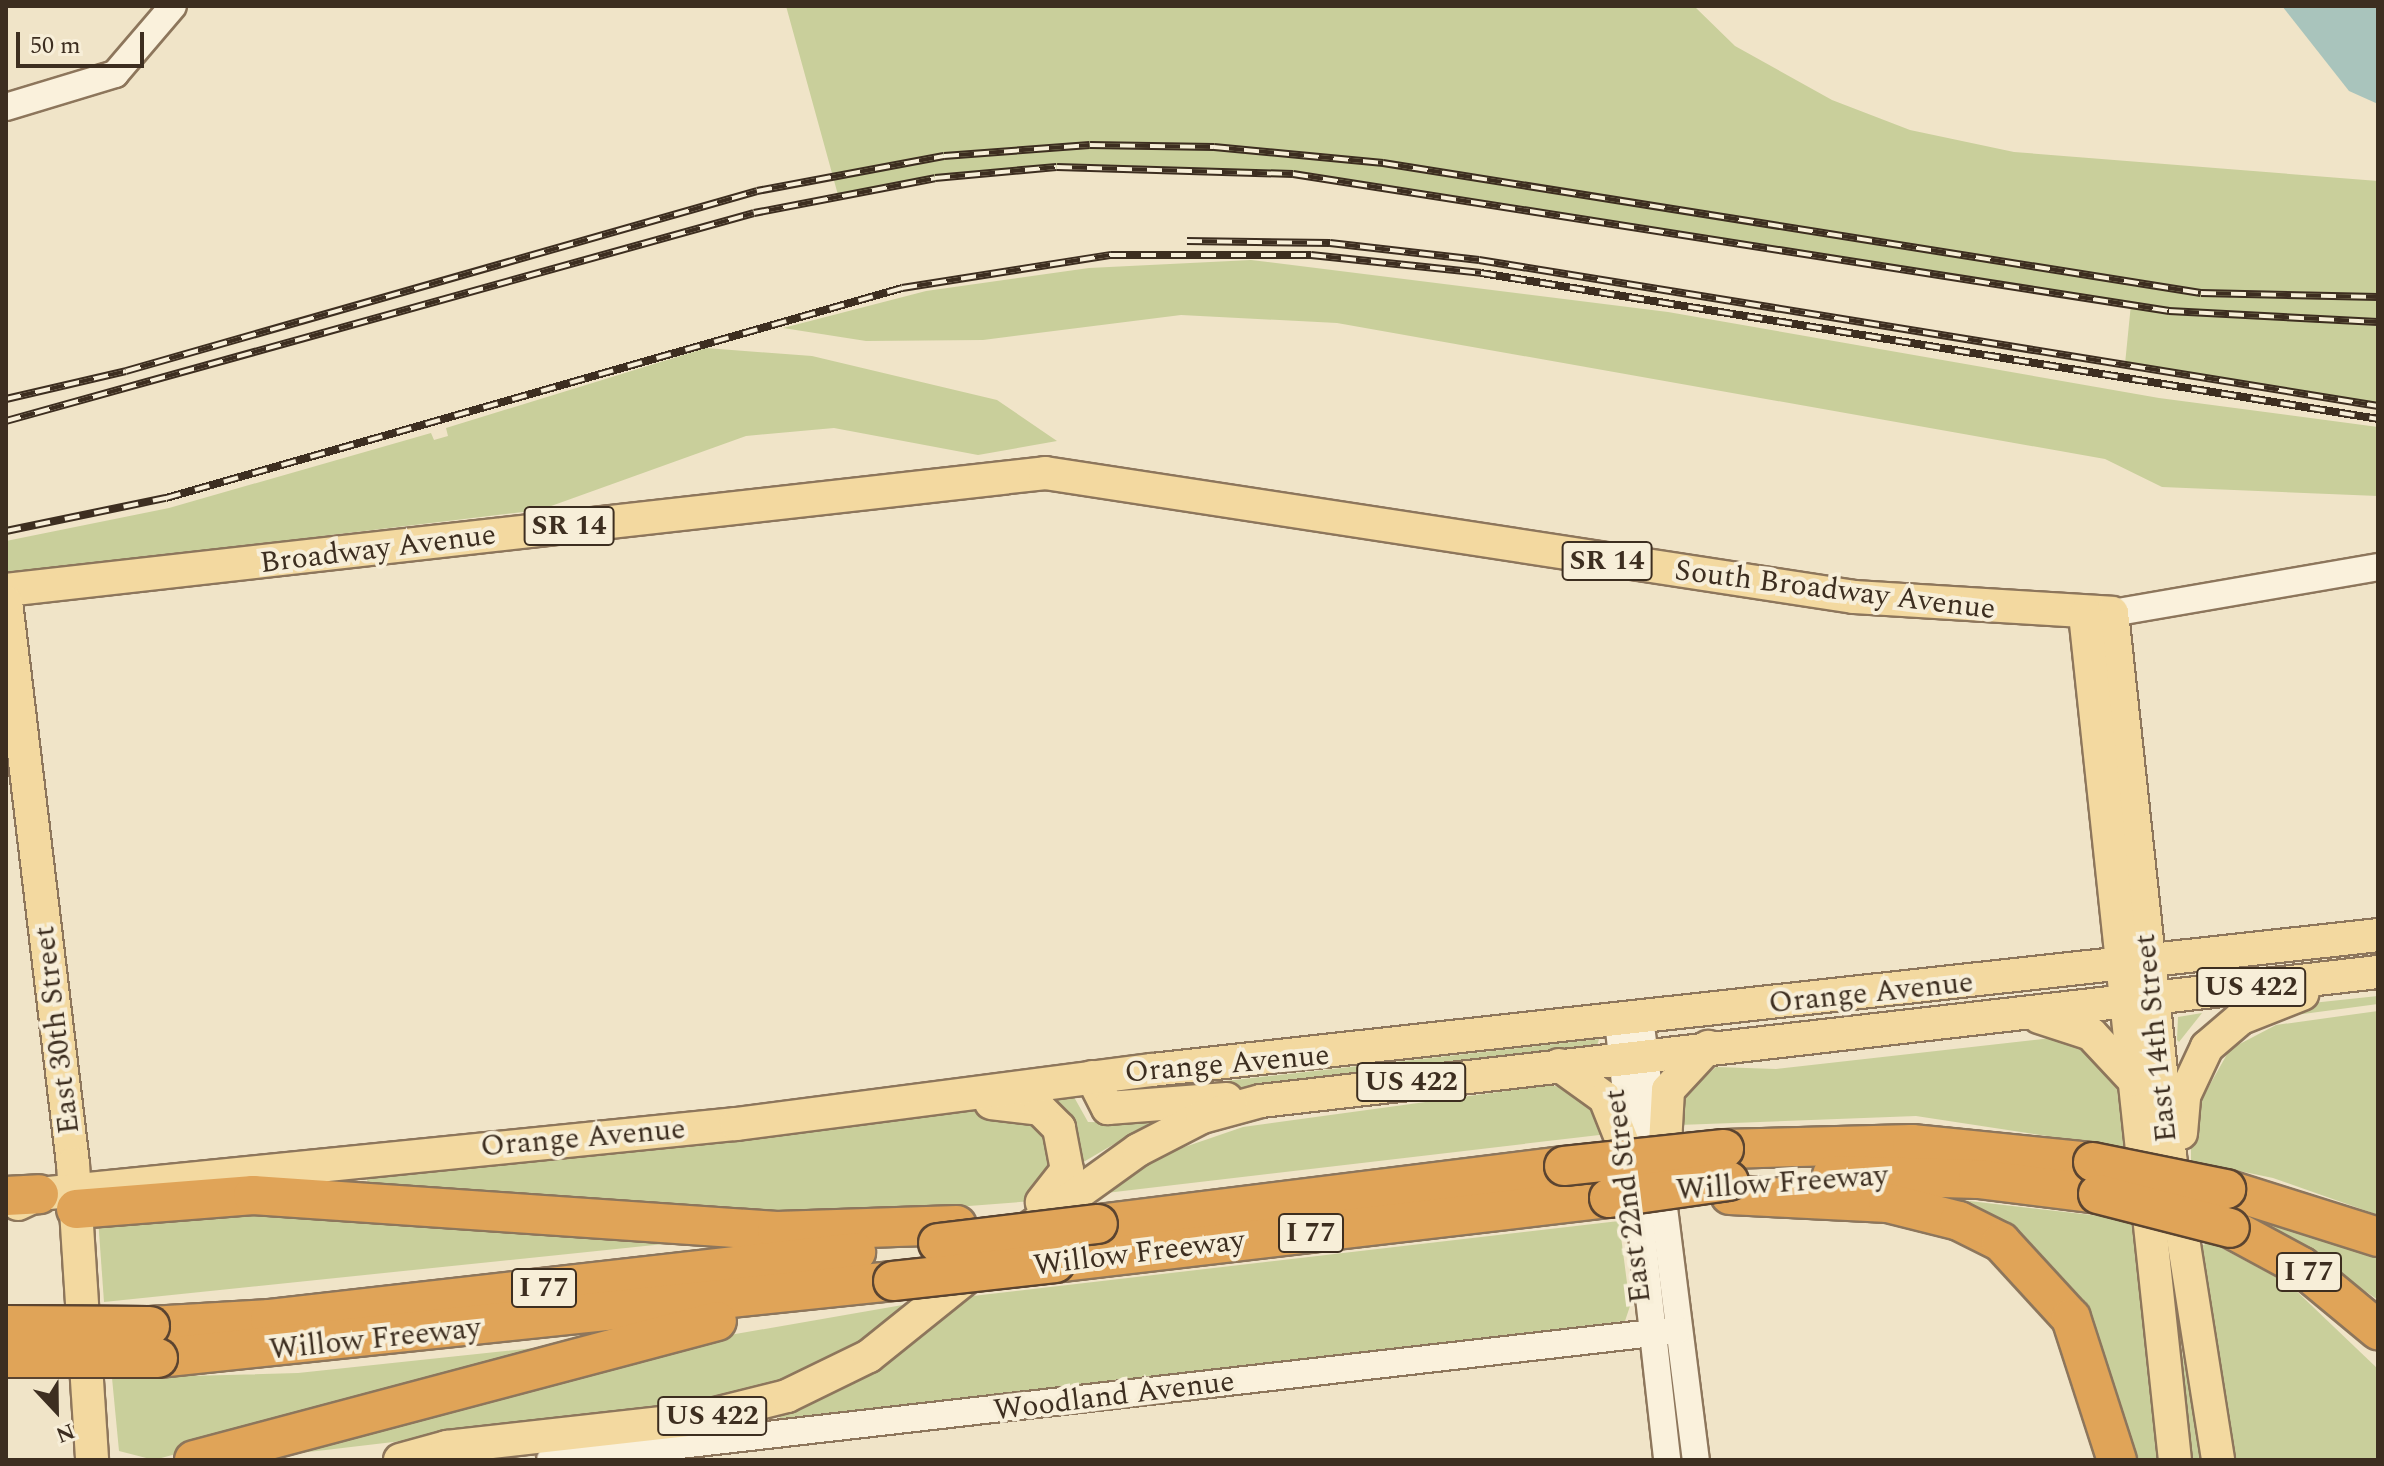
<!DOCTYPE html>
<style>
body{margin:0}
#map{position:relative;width:2384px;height:1466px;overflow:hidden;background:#f0e4c8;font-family:Spectral,serif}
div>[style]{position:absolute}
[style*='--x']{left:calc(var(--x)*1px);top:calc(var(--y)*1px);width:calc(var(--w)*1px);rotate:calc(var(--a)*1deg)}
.green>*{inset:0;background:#c9cf9b}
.water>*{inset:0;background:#a9c4bc}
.roads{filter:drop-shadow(2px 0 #8d765c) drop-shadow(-2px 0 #8d765c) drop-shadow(0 2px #8d765c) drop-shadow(0 -2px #8d765c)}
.minor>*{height:26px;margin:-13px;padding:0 13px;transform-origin:13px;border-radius:13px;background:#faf1dc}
.major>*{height:32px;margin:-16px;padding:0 16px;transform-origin:16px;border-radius:16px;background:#f3d9a0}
.highway>*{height:38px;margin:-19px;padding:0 19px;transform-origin:19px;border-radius:19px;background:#e0a458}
.rail>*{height:8px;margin-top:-4px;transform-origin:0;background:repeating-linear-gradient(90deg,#f7eed8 0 15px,#3d2e20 0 30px);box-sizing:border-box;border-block:2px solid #3d2e20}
.bridges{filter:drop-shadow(2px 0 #5b4430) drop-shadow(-2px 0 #5b4430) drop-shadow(0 2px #5b4430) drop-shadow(0 -2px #5b4430)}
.highway-bridge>*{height:38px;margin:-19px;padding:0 19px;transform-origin:19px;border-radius:19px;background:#e0a458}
span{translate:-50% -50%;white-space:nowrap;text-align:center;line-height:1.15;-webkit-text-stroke:8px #f7eed8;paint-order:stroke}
.shield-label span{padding:2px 6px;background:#f7eed8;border:2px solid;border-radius:6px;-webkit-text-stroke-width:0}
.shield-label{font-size:28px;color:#3d2e20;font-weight:700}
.street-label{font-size:30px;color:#3d2e20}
.frame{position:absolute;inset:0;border:8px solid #3d2e20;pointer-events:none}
.north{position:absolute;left:16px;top:1370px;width:80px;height:80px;-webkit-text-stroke:6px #f7eed8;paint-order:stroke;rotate:158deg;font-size:22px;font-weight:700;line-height:32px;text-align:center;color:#3d2e20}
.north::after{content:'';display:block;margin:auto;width:28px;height:36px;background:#3d2e20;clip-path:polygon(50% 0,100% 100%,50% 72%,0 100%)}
.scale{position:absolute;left:16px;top:32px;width:128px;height:36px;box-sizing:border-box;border:4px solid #3d2e20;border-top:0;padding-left:10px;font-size:24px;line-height:28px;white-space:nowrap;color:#3d2e20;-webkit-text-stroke:6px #f7eed8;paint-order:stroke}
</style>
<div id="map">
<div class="green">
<i style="clip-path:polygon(786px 6px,1694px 6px,1735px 46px,1832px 100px,1910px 130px,2014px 152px,2378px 181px,2378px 405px,2125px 364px,2131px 304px,1383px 185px,1146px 166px,997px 171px,838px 195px)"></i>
<i style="clip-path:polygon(1251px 260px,1668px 312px,2159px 398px,2378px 427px,2378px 496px,2162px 487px,2105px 459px,1337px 323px,1181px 315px,983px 340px,866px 341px,783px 328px,926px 291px,1089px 268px)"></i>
<i style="clip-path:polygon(706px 348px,812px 356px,997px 400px,1057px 441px,978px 455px,834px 428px,746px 436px,540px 510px,6px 574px,6px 541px,169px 508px,431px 433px,434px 440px,448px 436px,446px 428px)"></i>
<i style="clip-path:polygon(2378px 996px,2378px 1004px,2272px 1018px,2312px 1003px)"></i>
<i style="clip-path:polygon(2378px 1011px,2378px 1215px,2273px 1178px,2191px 1161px,2191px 1118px,2230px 1049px,2276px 1025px)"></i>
<i style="clip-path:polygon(2202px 1013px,2179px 1042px,2177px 1040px,2178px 1017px)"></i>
<i style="clip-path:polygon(2060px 1037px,2115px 1068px,2132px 1149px,1916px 1116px,1679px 1125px,1684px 1096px,1716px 1067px,1776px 1069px)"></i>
<i style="clip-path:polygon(1599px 1039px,1597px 1046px,1123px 1101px,1110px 1094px)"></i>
<i style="clip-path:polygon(1550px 1085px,1581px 1092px,1608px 1134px,1089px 1195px,1167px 1153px,1243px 1127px)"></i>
<i style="clip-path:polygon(1074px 1097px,1088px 1122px,1150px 1123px,1080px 1164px,1050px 1100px)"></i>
<i style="clip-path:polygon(969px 1110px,1040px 1121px,1058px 1162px,1033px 1201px,825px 1217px,369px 1190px,367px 1179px)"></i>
<i style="clip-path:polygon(1952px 1199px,2135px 1220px,2163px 1460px,2127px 1460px,2007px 1232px)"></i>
<i style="clip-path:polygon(169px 1203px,693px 1241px,104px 1302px,98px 1218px)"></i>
<i style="clip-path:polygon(2275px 1220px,2378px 1255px,2378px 1300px,2267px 1223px)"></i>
<i style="clip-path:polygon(1619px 1221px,1630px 1306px,1625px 1321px,780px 1420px,779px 1413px,905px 1346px,964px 1297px)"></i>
<i style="clip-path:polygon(2210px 1242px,2289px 1284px,2378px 1369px,2378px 1460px,2231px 1460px,2199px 1247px)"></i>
<i style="clip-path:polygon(2171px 1273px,2177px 1324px,2202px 1460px,2184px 1460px)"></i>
<i style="clip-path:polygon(914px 1303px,843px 1353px,764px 1389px,682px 1408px,283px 1455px,724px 1336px)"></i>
<i style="clip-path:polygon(580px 1343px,154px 1460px,119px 1451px,112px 1378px,298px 1373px)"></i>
</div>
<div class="water">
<i style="clip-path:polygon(2282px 6px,2378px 6px,2378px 104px,2349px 91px)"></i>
</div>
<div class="roads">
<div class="minor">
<i style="--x:6;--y:107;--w:114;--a:-16.8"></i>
<i style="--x:115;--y:74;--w:89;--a:-49.5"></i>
<i style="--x:2112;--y:613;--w:270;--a:-9.8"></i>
<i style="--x:1640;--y:1018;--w:446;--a:82.8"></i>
<i style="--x:1618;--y:1021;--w:442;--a:83.6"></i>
<i style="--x:550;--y:1460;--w:1135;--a:-6.57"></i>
</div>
<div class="major">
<i style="--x:6;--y:590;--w:1046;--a:-6.42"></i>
<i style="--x:1045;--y:473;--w:818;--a:8.71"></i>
<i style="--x:1854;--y:597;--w:258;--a:3.5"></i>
<i style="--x:2112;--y:613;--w:546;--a:83.9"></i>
<i style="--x:2170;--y:1156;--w:308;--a:81"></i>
<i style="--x:6;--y:602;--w:566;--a:83.2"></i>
<i style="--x:73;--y:1164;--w:297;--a:86.3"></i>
<i style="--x:2085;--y:614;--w:851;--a:83.93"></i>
<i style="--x:2039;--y:1017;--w:55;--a:18.1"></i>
<i style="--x:2091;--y:1034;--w:62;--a:47"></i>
<i style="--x:1559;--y:1065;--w:57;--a:35.7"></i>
<i style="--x:1605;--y:1098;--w:84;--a:68.3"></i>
<i style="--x:1092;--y:1077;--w:35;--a:63"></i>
<i style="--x:1108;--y:1108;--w:119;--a:-4.3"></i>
<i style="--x:991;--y:1103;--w:49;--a:7"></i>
<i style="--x:1040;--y:1109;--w:27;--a:45"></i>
<i style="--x:1059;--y:1128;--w:43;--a:79.2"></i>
<i style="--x:1067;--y:1170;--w:41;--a:128"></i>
<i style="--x:2181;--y:1133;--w:37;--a:-85"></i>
<i style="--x:2184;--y:1096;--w:54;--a:-64.9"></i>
<i style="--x:2207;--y:1047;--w:45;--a:-40.5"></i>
<i style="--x:2241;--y:1018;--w:66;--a:-21.5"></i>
<i style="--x:1663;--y:1180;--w:90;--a:-86.8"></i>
<i style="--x:1668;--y:1090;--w:59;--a:-47.1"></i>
<i style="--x:18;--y:1204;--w:23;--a:-25"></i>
<i style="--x:39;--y:1194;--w:701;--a:-5.74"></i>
<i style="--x:736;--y:1124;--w:419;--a:-7.4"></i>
<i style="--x:1152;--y:1070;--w:1233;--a:-6.28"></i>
<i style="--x:1017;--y:1237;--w:149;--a:-35.7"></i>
<i style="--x:1138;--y:1150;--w:72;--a:-27.3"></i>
<i style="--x:1202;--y:1117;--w:61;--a:-15.2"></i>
<i style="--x:1261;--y:1101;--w:1124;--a:-6.59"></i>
<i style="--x:400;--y:1460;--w:49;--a:-15.5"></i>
<i style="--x:447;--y:1447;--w:250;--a:-6.4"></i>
<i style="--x:695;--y:1419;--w:95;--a:-14"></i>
<i style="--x:787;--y:1396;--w:91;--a:-26"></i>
<i style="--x:869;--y:1356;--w:144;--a:-38.8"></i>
</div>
<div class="highway">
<i style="--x:1724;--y:1149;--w:188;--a:-1.5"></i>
<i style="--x:1912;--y:1144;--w:182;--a:5.7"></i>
<i style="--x:1832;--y:1175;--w:146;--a:1.6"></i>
<i style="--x:1978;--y:1179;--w:121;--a:7.1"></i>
<i style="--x:2226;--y:1189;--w:159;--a:17.5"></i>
<i style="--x:1730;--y:1195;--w:158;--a:2.9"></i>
<i style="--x:1888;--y:1203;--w:73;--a:14.2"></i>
<i style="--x:1959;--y:1221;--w:47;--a:26.6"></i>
<i style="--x:2001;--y:1242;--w:103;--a:47.4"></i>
<i style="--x:2071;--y:1318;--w:149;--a:72.1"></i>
<i style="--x:6;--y:1196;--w:33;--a:-3"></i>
<i style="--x:76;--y:1209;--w:178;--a:-4.5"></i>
<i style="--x:253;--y:1195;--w:525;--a:3.93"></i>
<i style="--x:777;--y:1231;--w:180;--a:-1.9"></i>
<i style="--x:1098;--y:1224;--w:470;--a:-7.1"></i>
<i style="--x:2230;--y:1228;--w:82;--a:28.4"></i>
<i style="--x:2302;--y:1267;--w:99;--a:39.7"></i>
<i style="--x:1055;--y:1263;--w:558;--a:-6.69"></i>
<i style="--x:150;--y:1326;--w:120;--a:-3.3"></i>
<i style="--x:270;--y:1319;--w:590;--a:-6.52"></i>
<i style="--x:158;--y:1358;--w:739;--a:-5.98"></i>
<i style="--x:194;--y:1460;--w:541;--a:-14.88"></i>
</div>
</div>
<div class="rail">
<i style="--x:1187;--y:241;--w:143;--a:0.8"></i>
<i style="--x:1330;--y:243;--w:150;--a:6.5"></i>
<i style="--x:1479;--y:260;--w:911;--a:9.22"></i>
<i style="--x:6;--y:399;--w:123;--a:-13.1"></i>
<i style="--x:126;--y:371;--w:656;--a:-15.92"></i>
<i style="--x:757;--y:191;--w:190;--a:-10.6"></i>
<i style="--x:944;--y:156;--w:146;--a:-4.3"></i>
<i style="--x:1090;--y:145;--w:124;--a:0.9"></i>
<i style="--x:1214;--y:147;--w:170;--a:5.4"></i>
<i style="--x:1383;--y:163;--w:828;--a:9.03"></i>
<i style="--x:2201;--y:293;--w:177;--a:1.3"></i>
<i style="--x:6;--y:421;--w:776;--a:-15.54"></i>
<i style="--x:754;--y:213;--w:184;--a:-10.9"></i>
<i style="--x:935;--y:178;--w:122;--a:-5.2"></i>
<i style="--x:1057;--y:167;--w:236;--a:1.7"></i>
<i style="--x:1293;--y:174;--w:887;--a:8.89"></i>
<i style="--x:2169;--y:311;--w:209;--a:3"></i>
<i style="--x:6;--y:531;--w:163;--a:-11.7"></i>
<i style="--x:166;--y:498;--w:765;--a:-15.92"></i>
<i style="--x:902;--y:288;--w:212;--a:-9"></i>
<i style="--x:1111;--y:255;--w:200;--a:0"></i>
<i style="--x:1311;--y:255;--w:171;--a:6"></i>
<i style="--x:1481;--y:273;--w:909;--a:9.24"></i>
</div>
<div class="bridges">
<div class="highway-bridge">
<i style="--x:2093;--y:1162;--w:136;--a:11.5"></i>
<i style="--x:1564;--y:1166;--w:161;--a:-6.1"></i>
<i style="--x:2098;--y:1194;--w:136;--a:14.4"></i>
<i style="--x:1609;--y:1198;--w:121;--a:-8.1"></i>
<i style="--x:938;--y:1243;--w:161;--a:-6.8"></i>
<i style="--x:893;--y:1281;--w:163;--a:-6.3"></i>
<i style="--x:6;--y:1325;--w:144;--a:0.4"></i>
<i style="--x:6;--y:1358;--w:152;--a:0"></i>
</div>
</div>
<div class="shield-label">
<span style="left:569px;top:526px">SR 14</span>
<span style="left:1607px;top:561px">SR 14</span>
<span style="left:2251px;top:987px">US 422</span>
<span style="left:1411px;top:1082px">US 422</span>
<span style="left:1311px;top:1233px">I 77</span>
<span style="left:2309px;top:1272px">I 77</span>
<span style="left:544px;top:1288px">I 77</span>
<span style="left:712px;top:1416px">US 422</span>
</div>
<div class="street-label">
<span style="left:378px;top:549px;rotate:-7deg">Broadway Avenue</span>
<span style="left:1835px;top:590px;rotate:7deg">South Broadway Avenue</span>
<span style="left:1871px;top:993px;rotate:-6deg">Orange Avenue</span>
<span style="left:57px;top:1030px;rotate:-97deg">East 30th Street</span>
<span style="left:2156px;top:1038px;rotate:-96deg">East 14th Street</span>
<span style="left:1227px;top:1064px;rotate:-5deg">Orange Avenue</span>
<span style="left:583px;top:1138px;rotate:-5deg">Orange Avenue</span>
<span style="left:1782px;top:1183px;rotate:-4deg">Willow Freeway</span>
<span style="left:1628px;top:1196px;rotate:-97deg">East 22nd Street</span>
<span style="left:1139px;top:1253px;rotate:-7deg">Willow Freeway</span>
<span style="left:375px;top:1339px;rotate:-6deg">Willow Freeway</span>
<span style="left:1114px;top:1396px;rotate:-7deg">Woodland Avenue</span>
</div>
<div class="frame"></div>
<div class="north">N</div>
<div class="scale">50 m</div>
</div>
